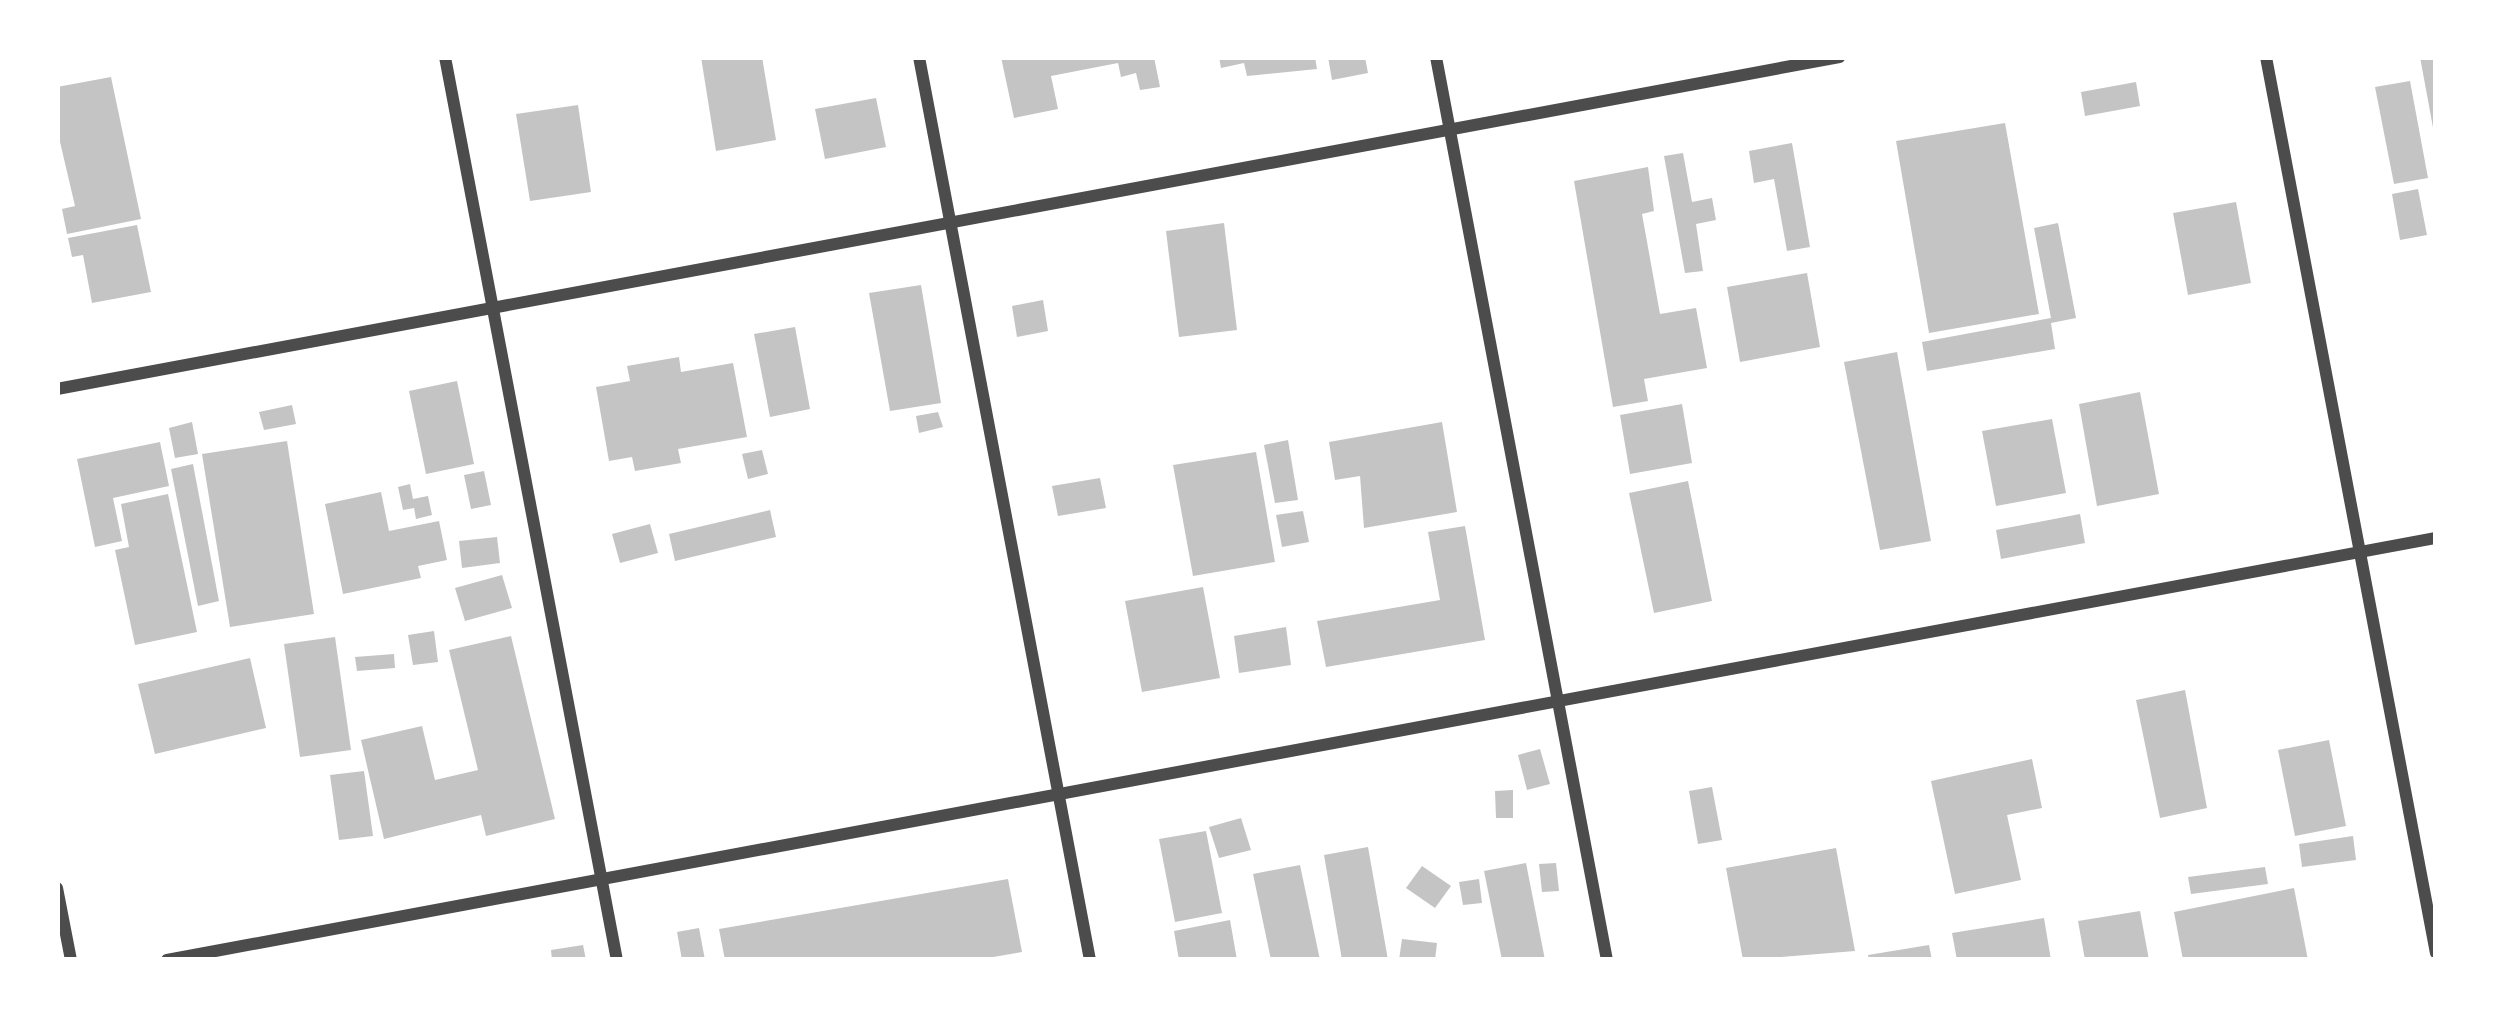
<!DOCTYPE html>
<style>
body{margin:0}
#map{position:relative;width:2493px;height:1017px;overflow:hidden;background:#fff;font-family:"Fira Sans Condensed",sans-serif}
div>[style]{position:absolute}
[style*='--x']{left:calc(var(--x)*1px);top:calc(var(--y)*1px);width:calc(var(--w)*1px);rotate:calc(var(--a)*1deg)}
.building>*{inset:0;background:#c4c4c4}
.minor>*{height:12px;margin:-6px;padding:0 6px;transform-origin:6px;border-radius:6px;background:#4c4c4c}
span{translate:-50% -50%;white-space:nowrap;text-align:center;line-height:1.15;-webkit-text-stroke:9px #fff;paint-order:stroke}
.frame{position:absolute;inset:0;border:60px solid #fff;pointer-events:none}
</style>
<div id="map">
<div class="building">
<i style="clip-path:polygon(701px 57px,762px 57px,776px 140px,716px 151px)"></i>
<i style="clip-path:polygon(1001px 57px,1154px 57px,1160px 87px,1140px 90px,1136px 73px,1121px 77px,1118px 63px,1051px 76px,1058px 109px,1014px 118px)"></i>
<i style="clip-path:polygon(1219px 57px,1315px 57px,1317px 69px,1247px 76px,1244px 63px,1221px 68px)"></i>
<i style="clip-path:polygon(1328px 57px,1365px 57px,1368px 73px,1332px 80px)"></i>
<i style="clip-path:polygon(2420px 57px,2436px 57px,2436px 133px,2434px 133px)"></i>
<i style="clip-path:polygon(111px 77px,141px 219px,67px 234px,62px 209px,75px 206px,57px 129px,57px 87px)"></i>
<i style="clip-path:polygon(2410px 81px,2428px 178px,2394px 184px,2375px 87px)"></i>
<i style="clip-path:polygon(2136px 82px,2140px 106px,2085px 116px,2081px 92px)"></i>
<i style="clip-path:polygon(876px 98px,886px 147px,825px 159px,815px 109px)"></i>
<i style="clip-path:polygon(578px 105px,591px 192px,530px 201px,516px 114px)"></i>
<i style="clip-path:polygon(2005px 123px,2039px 314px,1929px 333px,1896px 141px)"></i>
<i style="clip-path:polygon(1792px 143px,1810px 247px,1787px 251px,1774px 179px,1754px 183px,1749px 151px)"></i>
<i style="clip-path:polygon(1683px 153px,1692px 202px,1712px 198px,1716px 220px,1696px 224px,1703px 271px,1685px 273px,1664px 156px)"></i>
<i style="clip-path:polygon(1648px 167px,1654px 211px,1642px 214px,1660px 314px,1696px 308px,1707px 368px,1644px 379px,1648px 401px,1613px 407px,1574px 181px)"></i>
<i style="clip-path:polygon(2418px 189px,2427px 235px,2400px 240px,2392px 194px)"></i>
<i style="clip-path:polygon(2236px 202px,2251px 283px,2188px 295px,2173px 213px)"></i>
<i style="clip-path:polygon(1224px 223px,1237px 330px,1179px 337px,1166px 231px)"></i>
<i style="clip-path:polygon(2058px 223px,2076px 318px,2051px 323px,2055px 349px,1927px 371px,1922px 342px,2051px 318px,2034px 228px)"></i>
<i style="clip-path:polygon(137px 225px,151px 292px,92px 303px,83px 255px,72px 257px,68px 238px)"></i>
<i style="clip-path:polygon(1807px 273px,1820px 347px,1740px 362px,1727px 287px)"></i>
<i style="clip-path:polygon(921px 285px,941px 403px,890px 411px,869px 293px)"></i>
<i style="clip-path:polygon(1043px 300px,1048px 331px,1017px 337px,1012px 306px)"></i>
<i style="clip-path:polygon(795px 327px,810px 409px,770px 417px,754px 334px)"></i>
<i style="clip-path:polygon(1897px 352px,1931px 541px,1880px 550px,1844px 362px)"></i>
<i style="clip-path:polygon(679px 357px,681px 372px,733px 363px,747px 437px,678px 449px,681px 463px,635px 471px,632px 457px,609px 461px,596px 387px,630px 381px,627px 366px)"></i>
<i style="clip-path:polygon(457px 381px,474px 464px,426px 474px,409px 391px)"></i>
<i style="clip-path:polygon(2140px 392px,2159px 494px,2097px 506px,2079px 404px)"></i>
<i style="clip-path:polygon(1682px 404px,1692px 463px,1630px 474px,1620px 415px)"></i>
<i style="clip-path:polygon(292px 405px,296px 424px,264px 430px,259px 412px)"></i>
<i style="clip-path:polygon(938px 412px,943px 427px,919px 433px,916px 416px)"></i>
<i style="clip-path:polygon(2052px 419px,2066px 493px,1996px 506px,1982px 431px)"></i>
<i style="clip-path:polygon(192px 422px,198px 454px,175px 458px,169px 428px)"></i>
<i style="clip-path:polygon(1442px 422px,1457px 512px,1364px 528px,1360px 476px,1335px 480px,1329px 442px)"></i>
<i style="clip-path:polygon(1288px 440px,1298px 500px,1275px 503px,1264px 445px)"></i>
<i style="clip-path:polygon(287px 441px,314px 614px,230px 627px,202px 454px)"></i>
<i style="clip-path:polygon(160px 442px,169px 486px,113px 498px,122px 541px,95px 547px,77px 459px)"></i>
<i style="clip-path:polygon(762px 450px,768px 474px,748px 479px,742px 454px)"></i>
<i style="clip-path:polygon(1256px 452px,1275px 562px,1193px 576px,1173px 465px)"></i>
<i style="clip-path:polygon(193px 464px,219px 601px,198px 606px,171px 469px)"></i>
<i style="clip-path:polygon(484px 471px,491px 505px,471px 509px,464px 475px)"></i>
<i style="clip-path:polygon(1100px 478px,1106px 508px,1058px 516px,1052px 486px)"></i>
<i style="clip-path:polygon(1688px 481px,1712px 601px,1654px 613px,1629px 493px)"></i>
<i style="clip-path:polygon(410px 484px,413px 499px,428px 496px,432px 515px,416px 519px,414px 508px,403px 510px,398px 487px)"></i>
<i style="clip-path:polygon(381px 492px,389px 531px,439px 521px,447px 560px,418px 566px,421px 578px,343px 594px,325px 504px)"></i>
<i style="clip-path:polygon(168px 494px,197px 632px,135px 645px,115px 550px,129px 547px,121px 504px)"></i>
<i style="clip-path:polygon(770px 510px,776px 537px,675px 561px,669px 534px)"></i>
<i style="clip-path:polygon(1303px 511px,1309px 542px,1282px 547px,1276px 515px)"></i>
<i style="clip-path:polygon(2080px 514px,2085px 543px,2001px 559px,1996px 530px)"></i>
<i style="clip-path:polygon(650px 524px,658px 553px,620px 563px,612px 534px)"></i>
<i style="clip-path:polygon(1465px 526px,1485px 640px,1326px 667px,1317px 621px,1440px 600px,1428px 532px)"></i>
<i style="clip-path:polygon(497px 537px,500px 563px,462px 568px,459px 541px)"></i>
<i style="clip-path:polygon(502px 575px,512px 608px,465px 621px,455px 588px)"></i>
<i style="clip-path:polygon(1203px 587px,1220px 678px,1142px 692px,1125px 601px)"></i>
<i style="clip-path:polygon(1286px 627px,1291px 665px,1239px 673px,1234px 636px)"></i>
<i style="clip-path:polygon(434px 631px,438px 662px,413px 665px,408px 635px)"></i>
<i style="clip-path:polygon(511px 636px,555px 819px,486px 836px,481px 815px,384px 839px,361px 740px,422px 726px,435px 780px,478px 770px,449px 650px)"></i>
<i style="clip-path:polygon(335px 637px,351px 750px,300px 757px,284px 644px)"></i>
<i style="clip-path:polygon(394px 654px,395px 668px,357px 671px,355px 657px)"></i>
<i style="clip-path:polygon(250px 658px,266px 728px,155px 754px,138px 684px)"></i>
<i style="clip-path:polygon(2185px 690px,2207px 808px,2160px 818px,2136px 700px)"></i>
<i style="clip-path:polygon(2329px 740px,2346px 826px,2295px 836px,2278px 750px)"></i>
<i style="clip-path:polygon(1540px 749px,1550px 784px,1527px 790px,1518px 755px)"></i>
<i style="clip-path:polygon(2032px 759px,2042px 808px,2007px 815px,2021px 880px,1955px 894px,1931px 781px)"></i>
<i style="clip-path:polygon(364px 771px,373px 836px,339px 840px,330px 775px)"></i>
<i style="clip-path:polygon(1712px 787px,1722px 840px,1698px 844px,1689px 791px)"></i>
<i style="clip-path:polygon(1513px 790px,1513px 818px,1496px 818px,1495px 791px)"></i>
<i style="clip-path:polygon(1241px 818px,1251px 850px,1219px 858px,1209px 827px)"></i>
<i style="clip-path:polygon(1206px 831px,1222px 913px,1175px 922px,1159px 839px)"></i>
<i style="clip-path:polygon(2353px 836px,2356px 860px,2302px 867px,2299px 844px)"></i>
<i style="clip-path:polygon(1368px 847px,1388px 960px,1342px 960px,1324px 855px)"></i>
<i style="clip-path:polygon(1836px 848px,1855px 951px,1743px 960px,1726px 868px)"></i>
<i style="clip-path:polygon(1526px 863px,1545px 960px,1502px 960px,1484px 871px)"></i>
<i style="clip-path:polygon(1556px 863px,1559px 891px,1542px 892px,1539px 864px)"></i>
<i style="clip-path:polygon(1300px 865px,1320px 960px,1271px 960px,1253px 874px)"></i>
<i style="clip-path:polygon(1422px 866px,1451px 886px,1435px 908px,1406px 888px)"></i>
<i style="clip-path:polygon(2265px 867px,2268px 884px,2191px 894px,2188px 877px)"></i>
<i style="clip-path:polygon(1008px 879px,1022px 952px,976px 960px,725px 960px,719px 929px)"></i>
<i style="clip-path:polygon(1479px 879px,1482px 903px,1463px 905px,1459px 882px)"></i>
<i style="clip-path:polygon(2294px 888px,2308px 960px,2183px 960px,2174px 912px)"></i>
<i style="clip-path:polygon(2140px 911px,2149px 960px,2085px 960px,2078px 921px)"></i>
<i style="clip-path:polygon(2044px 918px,2051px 960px,1957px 960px,1952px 933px)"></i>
<i style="clip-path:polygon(1230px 920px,1237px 960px,1179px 960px,1174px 931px)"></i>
<i style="clip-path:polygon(699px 928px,705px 960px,682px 960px,677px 932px)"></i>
<i style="clip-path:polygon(1402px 939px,1437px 943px,1435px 960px,1399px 960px)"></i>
<i style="clip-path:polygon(583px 945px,586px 960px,552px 960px,551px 950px)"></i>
<i style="clip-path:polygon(1929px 945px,1932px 960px,1869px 960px,1868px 955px)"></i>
</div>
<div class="minor">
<i style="--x:445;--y:57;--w:919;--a:79.22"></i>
<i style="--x:919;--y:57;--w:919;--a:79.28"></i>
<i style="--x:1436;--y:57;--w:919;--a:79.28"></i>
<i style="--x:2266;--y:57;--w:912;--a:79.26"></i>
<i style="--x:57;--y:389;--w:1813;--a:-10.55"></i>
<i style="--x:57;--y:888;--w:73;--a:79"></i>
<i style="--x:167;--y:960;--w:2308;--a:-10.54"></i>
</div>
<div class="frame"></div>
</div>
